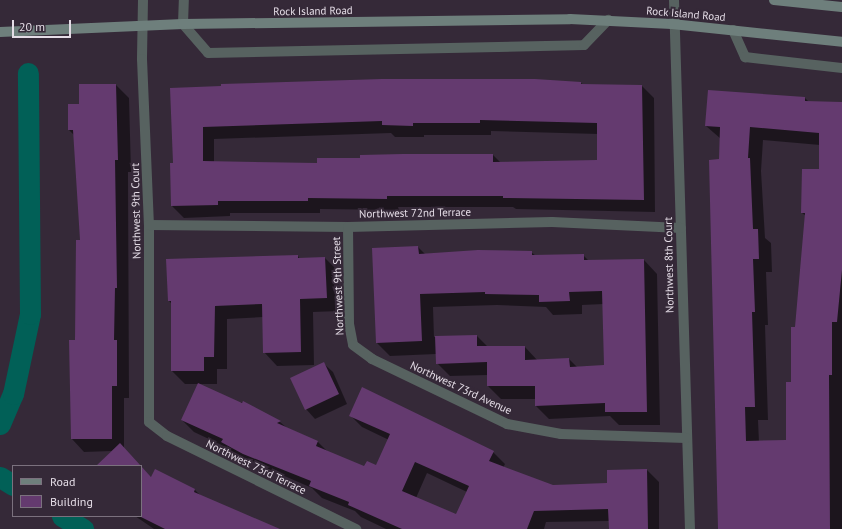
<!DOCTYPE html>
<style>
body{margin:0}
#map{position:relative;width:842px;height:529px;overflow:hidden;background:#352938;font-family:"PT Sans",sans-serif}
div>[style]{position:absolute}
[style*='--x']{left:calc(var(--x)*1px);top:calc(var(--y)*1px);width:calc(var(--w)*1px);rotate:calc(var(--a)*1deg)}
.shadow>*{inset:0;background:#0007}
.canal>*{height:21px;margin:-10.5px;padding:0 10.5px;transform-origin:10.5px;border-radius:10.5px;background:#016057}
.building>*{inset:0;background:#643a6f}
.service>*{height:10px;margin:-5px;padding:0 5px;transform-origin:5px;border-radius:5px;background:#576260}
.minor>*{height:10px;margin:-5px;padding:0 5px;transform-origin:5px;border-radius:5px;background:#576260}
.secondary>*{height:10px;margin:-5px;padding:0 5px;transform-origin:5px;border-radius:5px;background:#6e7f7c}
span{translate:-50% -50%;white-space:nowrap;text-align:center;line-height:1.15;-webkit-text-stroke:4px #352938;paint-order:stroke}
.street-label{font-size:11px;color:#e4dce6}
.legend{position:absolute;left:12px;top:465px;width:130px;height:52px;box-sizing:border-box;background:#352938;border:1px solid #7b717e;margin:0;padding:5px 7px;list-style:none;font-size:12px;color:#e4dce6}
.legend li{display:flex;align-items:center;gap:8px;height:20px}
.legend b{width:20px;border:1px solid #7b717e}
.scale{position:absolute;left:12px;top:20px;width:59px;height:18px;box-sizing:border-box;border:2px solid #e4dce6;border-top:0;padding-left:5px;font-size:12px;line-height:14px;white-space:nowrap;color:#e4dce6;-webkit-text-stroke:3px #352938;paint-order:stroke}
</style>
<div id="map">
<div class="shadow">
<i style="clip-path:polygon(evenodd,581px 83px,584px 85px,642px 86px,654px 98px,655px 212px,516px 209px,513px 207px,398px 207px,399px 210px,320px 209px,320px 213px,230px 213px,230px 216px,184px 218px,172px 206px,174px 164px,171px 89px,581px 83px,491px 131px,598px 134px,598px 161px,501px 163px,493px 155px,318px 164px,214px 162px,214px 139px,391px 133px,395px 137px,424px 137px,424px 135px,491px 135px,491px 131px)"></i>
<i style="clip-path:polygon(116px 85px,129px 98px,131px 172px,128px 172px,129px 398px,124px 398px,124px 449px,140px 466px,97px 466px,112px 451px,84px 452px,72px 439px,81px 241px,75px 136px,69px 130px,80px 105px)"></i>
<i style="clip-path:polygon(evenodd,805px 98px,809px 102px,842px 103px,842px 529px,720px 529px,721px 139px,706px 126px,805px 98px,763px 140px,820px 145px,820px 170px,802px 213px,806px 216px,787px 441px,759px 442px,758px 420px,768px 420px,765px 325px,768px 325px,766px 272px,772px 272px,771px 243px,765px 238px,761px 171px,763px 140px)"></i>
<i style="clip-path:polygon(evenodd,418px 247px,425px 254px,531px 252px,536px 256px,583px 255px,589px 261px,644px 260px,657px 274px,660px 425px,619px 425px,610px 416px,549px 419px,536px 406px,536px 399px,501px 399px,488px 386px,488px 375px,450px 376px,437px 363px,436px 354px,390px 356px,377px 343px,418px 247px,604px 304px,605px 366px,577px 367px,569px 359px,538px 361px,525px 347px,488px 347px,477px 336px,434px 337px,433px 307px,497px 305px,546px 307px,553px 315px,582px 314px,582px 305px,604px 304px)"></i>
<i style="clip-path:polygon(298px 256px,300px 259px,325px 258px,338px 271px,340px 311px,313px 312px,314px 365px,277px 366px,264px 352px,263px 317px,227px 319px,227px 369px,217px 369px,217px 384px,185px 384px,172px 371px,172px 304px,169px 301px)"></i>
<i style="clip-path:polygon(323px 363px,333px 372px,347px 404px,315px 419px,306px 409px)"></i>
<i style="clip-path:polygon(evenodd,243px 402px,280px 422px,287px 428px,318px 442px,329px 453px,365px 467px,376px 467px,389px 440px,362px 427px,350px 415px,493px 452px,505px 464px,503px 468px,553px 486px,608px 484px,608px 471px,647px 470px,659px 482px,659px 529px,609px 529px,609px 521px,546px 522px,544px 529px,386px 529px,361px 517px,355px 511px,322px 498px,312px 488px,234px 454px,228px 448px,194px 432px,182px 420px,243px 402px,427px 473px,467px 492px,457px 515px,416px 498px,427px 473px)"></i>
<i style="clip-path:polygon(141px 467px,152px 478px,155px 471px,195px 490px,201px 496px,272px 529px,154px 529px,135px 516px,141px 516px)"></i>
</div>
<div class="canal">
<i style="--x:0;--y:424;--w:33;--a:-67"></i>
<i style="--x:13;--y:394;--w:82;--a:-78"></i>
<i style="--x:30;--y:314;--w:241;--a:-90.5"></i>
<i style="--x:0;--y:477;--w:15;--a:32"></i>
<i style="--x:62;--y:516;--w:25;--a:32"></i>
</div>
<div class="building">
<i style="clip-path:polygon(evenodd,382px 79px,535px 79px,581px 82px,581px 84px,642px 85px,644px 200px,503px 198px,503px 196px,387px 196px,387px 199px,308px 198px,308px 201px,218px 201px,218px 205px,171px 206px,170px 163px,173px 163px,170px 88px,221px 86px,221px 84px,382px 79px,480px 120px,597px 123px,597px 160px,493px 162px,493px 154px,403px 154px,360px 155px,360px 158px,317px 158px,317px 163px,203px 161px,203px 127px,382px 121px,382px 125px,413px 126px,413px 123px,480px 123px,480px 120px)"></i>
<i style="clip-path:polygon(79px 84px,116px 84px,118px 160px,115px 160px,117px 288px,115px 288px,114px 340px,117px 340px,117px 386px,112px 386px,112px 439px,71px 439px,69px 340px,75px 340px,76px 240px,80px 240px,73px 130px,68px 130px,68px 104px,79px 104px)"></i>
<i style="clip-path:polygon(evenodd,708px 90px,805px 97px,805px 101px,842px 102px,842px 270px,837px 322px,832px 322px,832px 375px,829px 375px,830px 529px,718px 529px,709px 160px,719px 159px,720px 127px,705px 126px,708px 90px,750px 127px,819px 133px,819px 169px,802px 169px,801px 213px,805px 213px,795px 327px,791px 327px,791px 382px,786px 382px,786px 440px,746px 441px,745px 407px,755px 407px,752px 312px,755px 312px,753px 259px,759px 259px,758px 229px,753px 229px,750px 158px,748px 158px,750px 127px)"></i>
<i style="clip-path:polygon(418px 246px,419px 254px,478px 250px,532px 251px,532px 255px,584px 254px,584px 260px,644px 259px,647px 412px,605px 412px,605px 403px,535px 406px,535px 386px,487px 386px,487px 362px,436px 364px,435px 336px,477px 335px,477px 346px,525px 346px,525px 360px,569px 358px,570px 367px,604px 365px,602px 291px,569px 292px,570px 301px,539px 302px,539px 295px,485px 294px,485px 292px,420px 294px,422px 341px,376px 343px,372px 248px)"></i>
<i style="clip-path:polygon(298px 255px,298px 258px,325px 257px,327px 298px,300px 299px,301px 352px,263px 353px,262px 304px,215px 306px,214px 357px,204px 357px,204px 371px,171px 371px,171px 301px,168px 301px,166px 259px)"></i>
<i style="clip-path:polygon(324px 362px,339px 394px,305px 410px,290px 378px)"></i>
<i style="clip-path:polygon(evenodd,198px 383px,242px 403px,243px 401px,281px 421px,277px 423px,318px 441px,316px 446px,364px 466px,367px 461px,376px 465px,390px 434px,349px 416px,362px 387px,494px 451px,489px 461px,553px 485px,607px 483px,607px 470px,647px 469px,648px 529px,609px 529px,608px 509px,534px 511px,527px 529px,402px 529px,348px 505px,349px 502px,309px 486px,311px 481px,243px 454px,221px 442px,223px 439px,181px 420px,198px 383px,415px 462px,469px 486px,456px 514px,402px 491px,415px 462px)"></i>
<i style="clip-path:polygon(120px 443px,151px 477px,155px 469px,195px 489px,194px 492px,280px 529px,165px 529px,141px 517px,141px 466px,96px 466px)"></i>
</div>
<div class="service">
<i style="--x:183;--y:24;--w:38;--a:49"></i>
<i style="--x:208;--y:53;--w:376;--a:-1.2"></i>
<i style="--x:584;--y:45;--w:35;--a:-46"></i>
<i style="--x:733;--y:30;--w:30;--a:66"></i>
<i style="--x:745;--y:57;--w:98;--a:6.5"></i>
</div>
<div class="minor">
<i style="--x:143;--y:0;--w:59;--a:91"></i>
<i style="--x:142;--y:59;--w:166;--a:87.6"></i>
<i style="--x:149;--y:225;--w:197;--a:90"></i>
<i style="--x:149;--y:422;--w:23;--a:38"></i>
<i style="--x:167;--y:436;--w:211;--a:26.2"></i>
<i style="--x:674;--y:0;--w:529;--a:88.27"></i>
<i style="--x:183;--y:24;--w:24;--a:-88"></i>
<i style="--x:149;--y:225;--w:199;--a:0.6"></i>
<i style="--x:348;--y:227;--w:204;--a:-1.4"></i>
<i style="--x:552;--y:222;--w:129;--a:2.7"></i>
<i style="--x:348;--y:227;--w:97;--a:89.4"></i>
<i style="--x:349;--y:324;--w:21;--a:79"></i>
<i style="--x:353;--y:345;--w:24;--a:36"></i>
<i style="--x:372;--y:359;--w:150;--a:25.7"></i>
<i style="--x:507;--y:424;--w:55;--a:10.5"></i>
<i style="--x:561;--y:434;--w:125;--a:1.8"></i>
</div>
<div class="secondary">
<i style="--x:774;--y:0;--w:68;--a:5.9"></i>
<i style="--x:0;--y:32;--w:183;--a:-2.5"></i>
<i style="--x:183;--y:24;--w:387;--a:-0.7"></i>
<i style="--x:570;--y:19;--w:102;--a:2.8"></i>
<i style="--x:672;--y:24;--w:171;--a:6"></i>
</div>
<div class="street-label">
<span style="left:313px;top:11px;rotate:-1deg">Rock Island Road</span>
<span style="left:686px;top:14px;rotate:5deg">Rock Island Road</span>
<span style="left:136px;top:211px;rotate:-91deg">Northwest 9th Court</span>
<span style="left:415px;top:213px;rotate:-1deg">Northwest 72nd Terrace</span>
<span style="left:669px;top:265px;rotate:-91deg">Northwest 8th Court</span>
<span style="left:338px;top:286px;rotate:-92deg">Northwest 9th Street</span>
<span style="left:461px;top:388px;rotate:25deg">Northwest 73rd Avenue</span>
<span style="left:256px;top:467px;rotate:26deg">Northwest 73rd Terrace</span>
</div>
<ul class="legend">
<li><b style="height:5px;background:#6e7f7c"></b>Road</li>
<li><b style="height:11px;background:#643a6f"></b>Building</li>
</ul>
<div class="scale">20 m</div>
</div>
